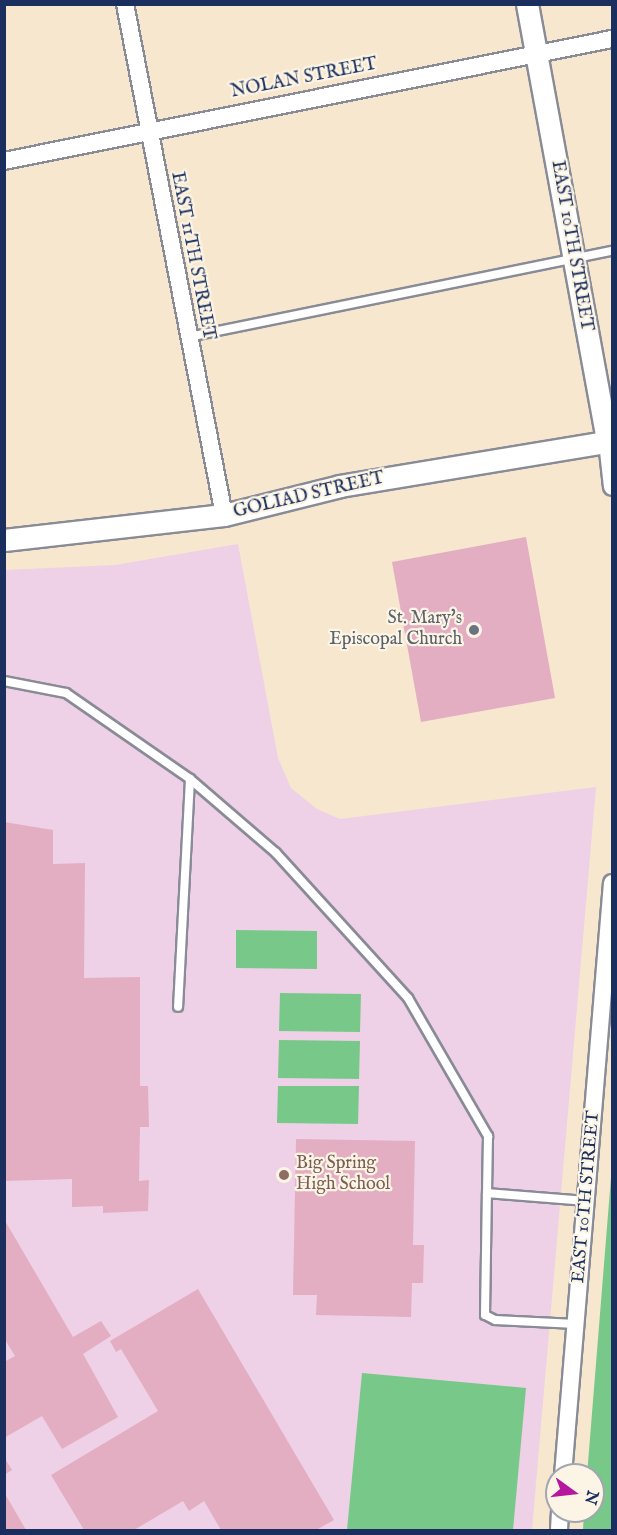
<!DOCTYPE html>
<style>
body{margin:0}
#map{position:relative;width:617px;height:1535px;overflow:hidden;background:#f7e7cf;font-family:"IM FELL English",serif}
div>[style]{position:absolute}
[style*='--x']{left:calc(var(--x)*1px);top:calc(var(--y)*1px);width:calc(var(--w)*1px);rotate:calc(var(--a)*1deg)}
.built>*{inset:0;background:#eed0e7}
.green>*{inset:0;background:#77c889}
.building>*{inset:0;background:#e3aec2}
.roads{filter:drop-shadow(2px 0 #898b96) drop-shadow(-2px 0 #898b96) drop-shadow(0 2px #898b96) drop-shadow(0 -2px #898b96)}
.service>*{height:8px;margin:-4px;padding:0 4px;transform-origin:4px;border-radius:4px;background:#fff}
.minor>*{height:16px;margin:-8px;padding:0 8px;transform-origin:8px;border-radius:8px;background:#fff}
.tertiary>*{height:21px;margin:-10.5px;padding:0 10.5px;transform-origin:10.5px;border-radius:10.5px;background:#fff}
.dots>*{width:16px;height:16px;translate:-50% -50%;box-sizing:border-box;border:3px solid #fcf5e5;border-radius:50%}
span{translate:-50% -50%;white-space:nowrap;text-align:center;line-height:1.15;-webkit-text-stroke:4.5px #fcf5e5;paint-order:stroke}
.street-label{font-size:18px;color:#1b2f5e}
.worship-label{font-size:18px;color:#5b616d}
.right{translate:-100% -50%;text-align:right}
.education-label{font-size:18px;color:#785e54}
.left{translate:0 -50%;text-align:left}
.frame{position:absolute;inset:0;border:6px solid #1b2f5e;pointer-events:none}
.north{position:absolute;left:545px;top:1463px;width:60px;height:60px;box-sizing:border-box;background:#fcf5e5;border:2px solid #a2a6af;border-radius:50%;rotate:105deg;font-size:16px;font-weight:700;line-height:24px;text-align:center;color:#1b2f5e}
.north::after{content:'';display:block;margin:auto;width:21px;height:27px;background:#b5179e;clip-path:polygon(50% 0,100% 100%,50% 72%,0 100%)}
</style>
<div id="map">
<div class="built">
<i style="clip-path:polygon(238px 544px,278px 758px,291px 788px,317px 809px,340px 819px,596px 787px,532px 1530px,5px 1530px,5px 570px,115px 565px)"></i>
</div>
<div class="green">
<i style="clip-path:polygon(236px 930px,317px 931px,317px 969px,236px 968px)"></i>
<i style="clip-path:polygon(280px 993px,361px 994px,360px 1032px,279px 1031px)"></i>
<i style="clip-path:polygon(279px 1040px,360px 1041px,359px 1079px,278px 1078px)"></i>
<i style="clip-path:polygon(278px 1086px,359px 1086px,358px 1124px,277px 1123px)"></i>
<i style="clip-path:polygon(612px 1165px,612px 1530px,583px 1530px,584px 1511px,593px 1511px,593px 1475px,587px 1475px)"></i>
<i style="clip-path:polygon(362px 1373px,526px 1388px,513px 1530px,347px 1530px)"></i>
</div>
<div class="building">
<i style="clip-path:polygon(526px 537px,555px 698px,421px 722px,392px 562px)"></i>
<i style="clip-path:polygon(4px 822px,53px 830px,53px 864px,85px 863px,84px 978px,140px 977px,140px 1086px,148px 1086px,149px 1127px,140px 1127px,139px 1181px,149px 1180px,148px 1211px,103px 1213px,103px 1206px,72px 1207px,72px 1179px,4px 1181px)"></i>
<i style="clip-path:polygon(296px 1139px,415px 1141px,413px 1245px,424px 1245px,423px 1283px,412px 1283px,411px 1317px,316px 1315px,317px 1295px,293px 1295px)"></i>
<i style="clip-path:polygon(4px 1219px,73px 1337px,101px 1321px,111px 1336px,83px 1354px,118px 1417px,62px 1449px,42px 1416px,4px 1438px,4px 1362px,15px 1356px,4px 1338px)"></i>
<i style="clip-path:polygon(198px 1289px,334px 1520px,316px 1530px,221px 1530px,204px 1501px,189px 1511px,183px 1501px,134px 1530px,84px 1530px,51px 1475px,158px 1411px,121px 1349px,116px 1352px,110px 1341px)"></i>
<i style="clip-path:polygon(4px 1457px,12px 1470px,4px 1475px)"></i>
<i style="clip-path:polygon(4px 1492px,26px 1530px,4px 1530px)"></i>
</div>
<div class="roads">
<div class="service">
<i style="--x:188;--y:337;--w:433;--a:-11.5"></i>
<i style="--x:4;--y:681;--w:63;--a:11"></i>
<i style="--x:66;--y:693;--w:151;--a:34.7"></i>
<i style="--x:190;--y:779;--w:228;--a:93"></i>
<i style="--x:190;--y:779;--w:113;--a:40.7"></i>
<i style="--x:276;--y:853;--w:196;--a:47.7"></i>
<i style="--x:408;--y:998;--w:160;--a:59.9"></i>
<i style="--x:488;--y:1136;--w:57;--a:91"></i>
<i style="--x:576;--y:1324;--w:81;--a:-177.2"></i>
<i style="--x:495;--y:1320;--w:11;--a:-153"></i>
<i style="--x:485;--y:1315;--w:122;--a:-89.1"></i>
<i style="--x:487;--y:1193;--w:99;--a:4.6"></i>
</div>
<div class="minor">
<i style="--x:125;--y:4;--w:521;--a:79.04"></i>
<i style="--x:4;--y:161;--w:620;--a:-11.35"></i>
<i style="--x:607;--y:442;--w:45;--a:83.7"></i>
<i style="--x:563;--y:1475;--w:594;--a:-85.27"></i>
<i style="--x:559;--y:1530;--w:19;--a:-87"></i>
</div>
<div class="tertiary">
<i style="--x:527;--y:4;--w:445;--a:79.6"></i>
<i style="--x:4;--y:540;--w:221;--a:-6.5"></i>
<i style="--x:224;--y:515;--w:120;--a:-14"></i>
<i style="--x:340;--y:486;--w:276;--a:-9.4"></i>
</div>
</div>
<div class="dots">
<i style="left:474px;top:630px;background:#6b7280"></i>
<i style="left:284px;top:1175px;background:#8d6e63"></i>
</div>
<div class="street-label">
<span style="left:304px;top:79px;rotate:-11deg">NOLAN STREET</span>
<span style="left:571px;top:246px;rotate:80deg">EAST 10TH STREET</span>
<span style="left:192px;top:256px;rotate:79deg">EAST 11TH STREET</span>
<span style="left:309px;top:496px;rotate:-13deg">GOLIAD STREET</span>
<span style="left:587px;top:1197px;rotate:-85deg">EAST 10TH STREET</span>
</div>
<div class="worship-label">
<span class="right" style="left:462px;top:630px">St. Mary's<br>Episcopal Church</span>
</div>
<div class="education-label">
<span class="left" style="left:296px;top:1175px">Big Spring<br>High School</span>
</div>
<div class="frame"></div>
<div class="north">N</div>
</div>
